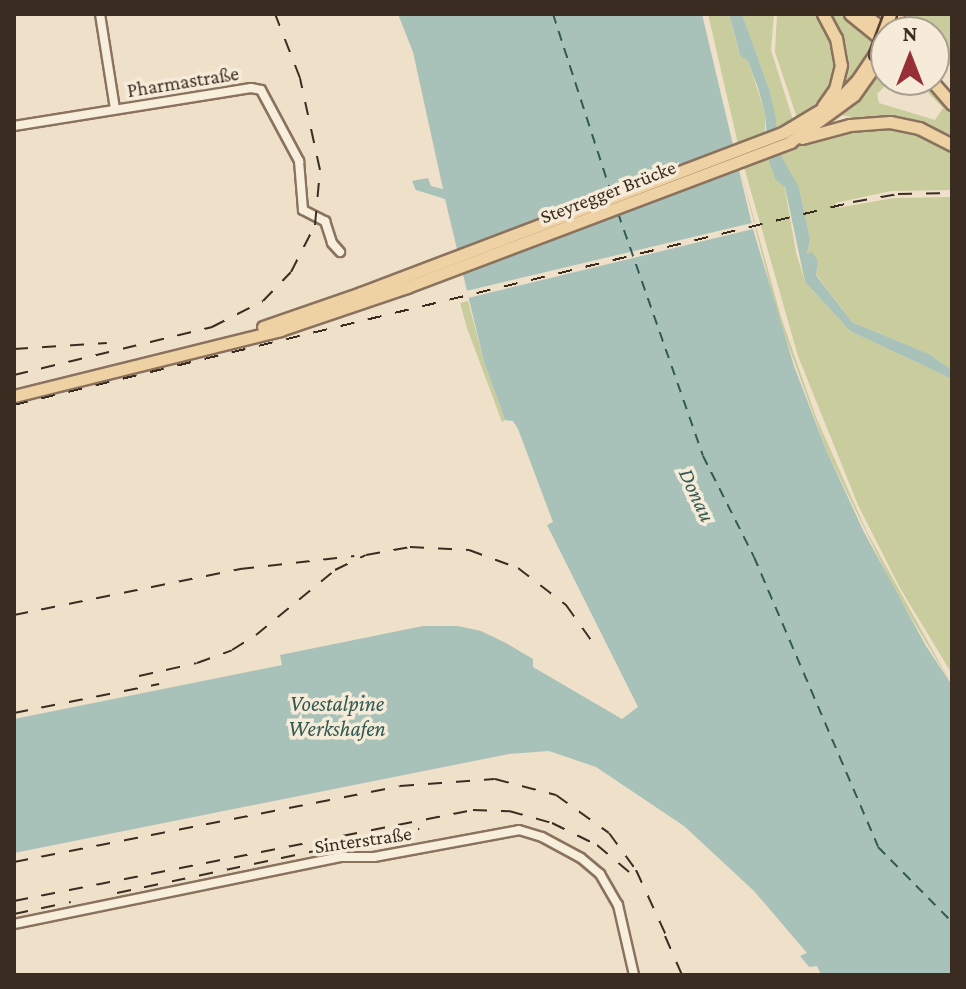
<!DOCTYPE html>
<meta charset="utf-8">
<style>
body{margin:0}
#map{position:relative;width:966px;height:989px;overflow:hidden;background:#eee0c9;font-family:"Crimson Pro",serif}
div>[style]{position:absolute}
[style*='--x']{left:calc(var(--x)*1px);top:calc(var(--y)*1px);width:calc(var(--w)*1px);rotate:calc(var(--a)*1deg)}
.green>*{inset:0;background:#c9cc9c}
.water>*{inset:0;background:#a9c2b9}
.pier>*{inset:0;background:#eee0c9}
.ferry>*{height:2px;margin-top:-1px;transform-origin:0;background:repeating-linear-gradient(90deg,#315a54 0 10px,transparent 0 18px)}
.roads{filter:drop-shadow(2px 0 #8a725e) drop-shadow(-2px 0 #8a725e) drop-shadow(0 2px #8a725e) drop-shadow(0 -2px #8a725e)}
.minor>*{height:8px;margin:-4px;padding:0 4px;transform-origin:4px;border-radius:4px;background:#f8eedc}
.major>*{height:11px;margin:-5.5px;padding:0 5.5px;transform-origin:5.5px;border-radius:5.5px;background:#efd2a3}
.rail>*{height:2px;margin-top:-1px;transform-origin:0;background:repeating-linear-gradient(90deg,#3a2c21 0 14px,transparent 0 28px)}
.bridges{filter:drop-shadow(2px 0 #584132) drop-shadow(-2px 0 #584132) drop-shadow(0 2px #584132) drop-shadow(0 -2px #584132)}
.major-bridge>*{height:11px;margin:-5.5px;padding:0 5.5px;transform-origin:5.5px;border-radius:5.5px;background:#efd2a3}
span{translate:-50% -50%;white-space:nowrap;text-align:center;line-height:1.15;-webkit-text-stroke:7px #f5ebd8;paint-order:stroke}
.street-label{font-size:20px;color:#3a2c21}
.water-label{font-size:22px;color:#315a54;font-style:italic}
.frame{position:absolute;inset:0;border:16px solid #3a2c21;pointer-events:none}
.north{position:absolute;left:870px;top:16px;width:80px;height:80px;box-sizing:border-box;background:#f5ebd8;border:2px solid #aa9f8f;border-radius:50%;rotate:0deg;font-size:22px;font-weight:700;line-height:32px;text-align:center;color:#3a2c21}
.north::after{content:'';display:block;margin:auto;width:28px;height:36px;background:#972f37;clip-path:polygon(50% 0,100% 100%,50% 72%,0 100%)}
</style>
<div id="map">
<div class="green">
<i style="clip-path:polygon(708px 14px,729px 14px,738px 49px,749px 63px,765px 114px,765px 133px,738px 144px)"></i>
<i style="clip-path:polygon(742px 14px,774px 14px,771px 50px,793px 120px,776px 128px,769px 89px)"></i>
<i style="clip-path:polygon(777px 14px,815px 14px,831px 45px,834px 66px,830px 86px,818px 102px,797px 118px,775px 52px)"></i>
<i style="clip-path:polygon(827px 14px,846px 14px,876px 38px,860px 67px,839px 91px,840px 80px)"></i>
<i style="clip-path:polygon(914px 14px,952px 14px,952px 63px,946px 68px,934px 57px,934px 32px,920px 32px)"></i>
<i style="clip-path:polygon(886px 62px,886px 80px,891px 80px,877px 94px,879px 103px,935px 120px,943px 108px,916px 80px,925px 80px,952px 111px,952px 141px,939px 133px,840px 115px,861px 95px)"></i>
<i style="clip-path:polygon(873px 125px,918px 131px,952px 148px,952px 190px,891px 191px,835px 203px,837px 208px,894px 198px,952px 197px,952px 370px,929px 354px,852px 322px,816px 274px,818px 261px,807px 254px,810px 239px,799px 187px,778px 154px,844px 130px)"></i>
<i style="clip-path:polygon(768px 158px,775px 179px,784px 184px,796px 252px,805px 282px,814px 292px,850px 331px,952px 379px,952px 674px,900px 588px,858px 505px,798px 356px,744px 167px)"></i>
<i style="clip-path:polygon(740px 168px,781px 317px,816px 417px,867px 532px,952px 685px,895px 591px,827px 452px,778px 317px)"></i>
<i style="clip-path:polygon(468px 301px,484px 362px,505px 420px,502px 422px,467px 328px,460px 303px)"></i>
</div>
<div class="water">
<i style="clip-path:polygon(398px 14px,702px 14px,753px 229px,794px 366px,827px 452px,864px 532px,926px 646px,952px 685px,952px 975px,821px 975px,817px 966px,809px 967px,800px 956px,807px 953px,754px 891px,684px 826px,596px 767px,549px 751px,509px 754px,14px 853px,14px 719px,282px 665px,280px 655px,423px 626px,458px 626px,481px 631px,506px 643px,533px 659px,533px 667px,622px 719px,638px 707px,547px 525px,553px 522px,518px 429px,513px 421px,505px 420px,484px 362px,445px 199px,416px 190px,412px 181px,428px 178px,431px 186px,443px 189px,413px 52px)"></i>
<i style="clip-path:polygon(729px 14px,742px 14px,769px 89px,776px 119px,777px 149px,799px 187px,810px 239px,807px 254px,812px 252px,818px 261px,816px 275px,852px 322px,929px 354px,952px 370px,952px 379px,850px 331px,805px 282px,785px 187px,775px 179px,769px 162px,765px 114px,758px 88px,748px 61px,740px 55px)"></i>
</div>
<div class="pier">
<i style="clip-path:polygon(756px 222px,757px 228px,464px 299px,466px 291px)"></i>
</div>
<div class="ferry">
<i style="--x:553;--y:14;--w:187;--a:72"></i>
<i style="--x:618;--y:213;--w:257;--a:70.7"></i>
<i style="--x:703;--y:456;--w:113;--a:63.2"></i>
<i style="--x:754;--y:557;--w:315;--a:66.8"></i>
<i style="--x:878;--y:847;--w:105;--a:45.4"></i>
</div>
<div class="roads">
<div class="minor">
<i style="--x:100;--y:14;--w:96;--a:81"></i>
<i style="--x:14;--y:126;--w:240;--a:-9.1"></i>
<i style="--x:251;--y:88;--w:10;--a:11"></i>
<i style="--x:261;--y:90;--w:81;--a:61.8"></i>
<i style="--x:299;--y:161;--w:49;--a:85.3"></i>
<i style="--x:303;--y:210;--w:25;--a:27"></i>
<i style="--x:325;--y:221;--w:23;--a:72"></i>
<i style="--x:332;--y:243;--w:12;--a:48"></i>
<i style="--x:14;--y:924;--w:332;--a:-11.6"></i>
<i style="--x:339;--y:857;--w:35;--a:0"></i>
<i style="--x:374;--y:857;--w:147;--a:-10.5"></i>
<i style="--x:519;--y:830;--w:24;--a:17"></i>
<i style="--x:542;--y:837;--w:44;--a:28.3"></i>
<i style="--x:581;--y:858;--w:25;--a:40"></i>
<i style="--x:600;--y:874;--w:36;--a:60"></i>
<i style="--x:618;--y:905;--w:72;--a:77.1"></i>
</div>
<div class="major">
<i style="--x:823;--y:14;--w:27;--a:62"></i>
<i style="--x:836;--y:38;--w:27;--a:80"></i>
<i style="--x:841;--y:65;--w:25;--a:104"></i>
<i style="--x:835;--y:89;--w:21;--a:125"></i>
<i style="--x:850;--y:14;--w:46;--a:38.9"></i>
<i style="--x:864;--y:14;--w:29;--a:38"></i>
<i style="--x:893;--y:32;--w:19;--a:-74"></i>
<i style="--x:931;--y:80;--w:32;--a:49"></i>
<i style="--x:802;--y:138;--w:50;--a:-15.2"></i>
<i style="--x:850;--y:125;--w:40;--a:-4.3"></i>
<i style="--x:890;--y:122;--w:30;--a:12"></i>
<i style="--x:919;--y:128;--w:37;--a:27"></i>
<i style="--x:263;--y:327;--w:104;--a:-19.1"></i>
<i style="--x:361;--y:293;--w:453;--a:-20.8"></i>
<i style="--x:784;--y:132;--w:64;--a:-31"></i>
<i style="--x:839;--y:99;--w:28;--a:-46"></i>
<i style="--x:858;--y:79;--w:30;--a:-56"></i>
<i style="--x:14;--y:396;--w:274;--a:-13.9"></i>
<i style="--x:280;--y:330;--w:134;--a:-18.7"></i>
<i style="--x:407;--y:287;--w:410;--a:-20.7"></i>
<i style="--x:790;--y:142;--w:79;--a:-36.3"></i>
<i style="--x:854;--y:95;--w:55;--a:-54.6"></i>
</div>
</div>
<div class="rail">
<i style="--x:14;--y:349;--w:93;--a:-3.7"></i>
<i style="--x:14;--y:375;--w:204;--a:-13.6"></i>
<i style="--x:212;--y:327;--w:57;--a:-27"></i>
<i style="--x:263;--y:301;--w:40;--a:-46"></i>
<i style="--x:291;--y:272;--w:53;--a:-62.9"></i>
<i style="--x:315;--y:225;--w:55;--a:-84.8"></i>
<i style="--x:320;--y:170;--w:94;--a:-102.3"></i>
<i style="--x:300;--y:78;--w:69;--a:-111.3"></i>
<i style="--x:14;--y:405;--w:863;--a:-13.6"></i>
<i style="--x:853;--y:202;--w:46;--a:-10.1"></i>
<i style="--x:898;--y:194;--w:54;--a:-1.1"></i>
<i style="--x:14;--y:615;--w:231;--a:-11.5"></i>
<i style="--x:240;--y:569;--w:115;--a:-6.5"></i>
<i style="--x:139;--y:676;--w:59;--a:-12.6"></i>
<i style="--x:197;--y:663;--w:37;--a:-20"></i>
<i style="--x:232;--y:650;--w:28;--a:-32"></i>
<i style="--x:256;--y:635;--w:102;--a:-39.4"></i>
<i style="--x:335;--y:570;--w:34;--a:-26"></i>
<i style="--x:366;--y:555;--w:45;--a:-10.3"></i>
<i style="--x:410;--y:547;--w:59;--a:2.9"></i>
<i style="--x:469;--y:550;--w:52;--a:20.2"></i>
<i style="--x:518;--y:568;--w:61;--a:37.6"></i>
<i style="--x:566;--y:605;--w:43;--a:54.5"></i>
<i style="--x:14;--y:713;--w:148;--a:-11.3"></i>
<i style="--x:14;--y:862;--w:393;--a:-11.1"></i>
<i style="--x:400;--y:786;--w:95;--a:-4.2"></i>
<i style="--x:495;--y:779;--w:63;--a:14.7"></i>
<i style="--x:556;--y:795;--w:65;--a:35.6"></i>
<i style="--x:609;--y:833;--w:46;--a:53.9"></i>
<i style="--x:636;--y:870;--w:81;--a:65.3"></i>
<i style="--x:117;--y:893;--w:309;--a:-12"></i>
<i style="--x:14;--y:901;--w:468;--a:-11.2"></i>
<i style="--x:473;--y:810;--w:36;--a:2"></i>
<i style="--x:509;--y:811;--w:45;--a:15.6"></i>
<i style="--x:552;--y:823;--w:50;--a:26.1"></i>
<i style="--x:597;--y:845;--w:42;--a:40.2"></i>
<i style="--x:14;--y:914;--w:58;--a:-11.9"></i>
<i style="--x:665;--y:936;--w:43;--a:66.4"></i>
</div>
<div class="bridges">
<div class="major-bridge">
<i style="--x:875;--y:54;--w:43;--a:-69.4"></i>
</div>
</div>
<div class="street-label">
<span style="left:183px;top:82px;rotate:-9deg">Pharmastraße</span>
<span style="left:608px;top:192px;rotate:-21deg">Steyregger Brücke</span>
<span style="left:363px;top:840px;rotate:-8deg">Sinterstraße</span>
</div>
<div class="water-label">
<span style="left:697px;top:495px;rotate:65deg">Donau</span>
<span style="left:337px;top:716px">Voestalpine<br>Werkshafen</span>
</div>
<div class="frame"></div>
<div class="north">N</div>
</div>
